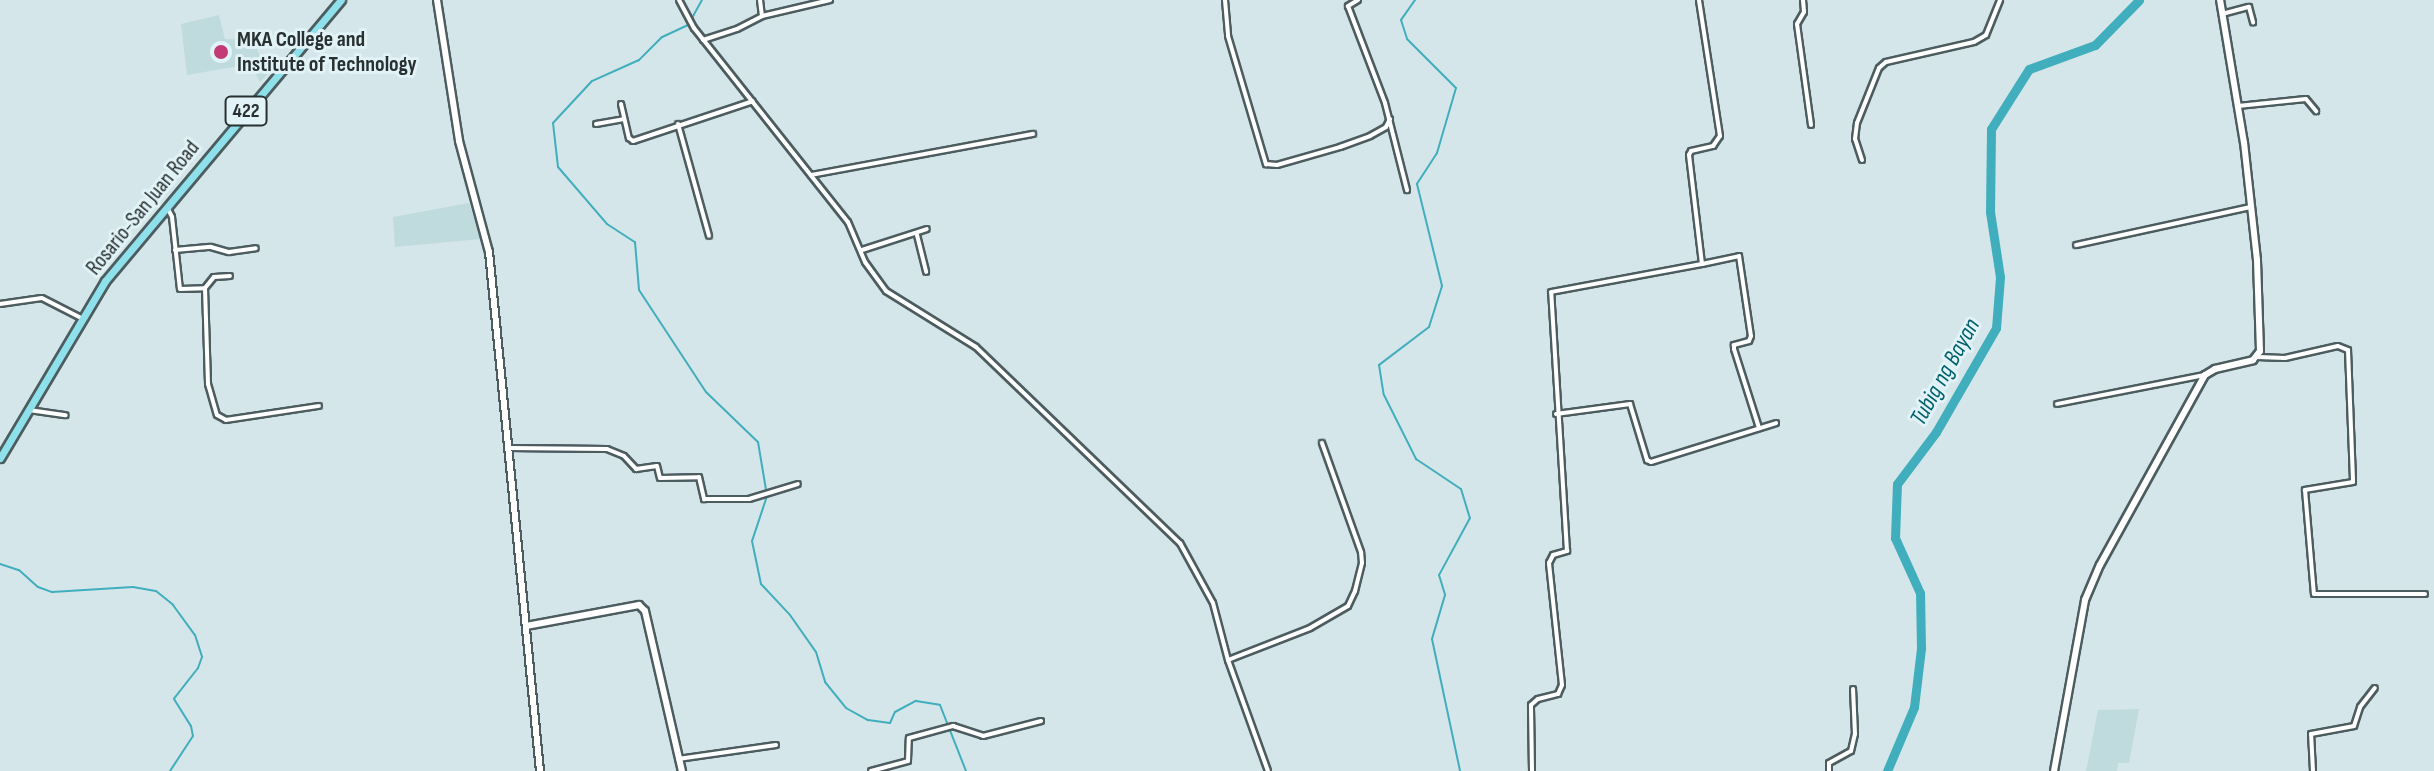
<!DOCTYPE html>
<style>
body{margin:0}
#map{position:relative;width:2434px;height:771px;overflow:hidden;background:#d4e6e9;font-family:"Sofia Sans Condensed",sans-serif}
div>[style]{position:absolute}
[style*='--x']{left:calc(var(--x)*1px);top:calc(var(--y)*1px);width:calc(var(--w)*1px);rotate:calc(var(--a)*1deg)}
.built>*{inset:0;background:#bfdbde}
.stream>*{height:2px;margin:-1px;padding:0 1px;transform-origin:1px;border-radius:1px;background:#40aebd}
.river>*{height:9px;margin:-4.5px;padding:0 4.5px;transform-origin:4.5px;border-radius:4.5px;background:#40aebd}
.roads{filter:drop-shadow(2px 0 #4c5c5f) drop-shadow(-2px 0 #4c5c5f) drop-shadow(0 2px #4c5c5f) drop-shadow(0 -2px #4c5c5f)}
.street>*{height:4px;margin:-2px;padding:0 2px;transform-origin:2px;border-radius:2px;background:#fff}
.secondary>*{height:6px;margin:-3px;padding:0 3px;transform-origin:3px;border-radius:3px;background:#fff}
.primary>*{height:7px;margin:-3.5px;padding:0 3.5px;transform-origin:3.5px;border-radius:3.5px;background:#8ee0eb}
.dots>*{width:22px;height:22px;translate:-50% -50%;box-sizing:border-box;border:4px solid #e1f3f6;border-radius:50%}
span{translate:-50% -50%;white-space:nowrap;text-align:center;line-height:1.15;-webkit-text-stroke:6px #e1f3f6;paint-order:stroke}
.shield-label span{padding:2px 6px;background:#e1f3f6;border:2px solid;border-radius:6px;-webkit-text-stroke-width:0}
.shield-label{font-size:20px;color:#293031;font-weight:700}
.poi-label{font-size:22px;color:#293031;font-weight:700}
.left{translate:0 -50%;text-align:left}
.street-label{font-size:22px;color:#293031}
.water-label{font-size:24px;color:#00616c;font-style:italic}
</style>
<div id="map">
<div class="built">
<i style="clip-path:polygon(219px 15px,225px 39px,253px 40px,268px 74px,260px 82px,250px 64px,187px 75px,181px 24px)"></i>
<i style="clip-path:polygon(469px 203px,481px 239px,395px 247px,393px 217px)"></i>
<i style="clip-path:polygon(2139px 709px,2129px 763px,2118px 763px,2117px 771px,2086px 771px,2098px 710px)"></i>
</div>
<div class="stream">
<i style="--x:1415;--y:0;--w:24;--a:125"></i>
<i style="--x:1401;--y:20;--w:20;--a:72"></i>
<i style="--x:1407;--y:39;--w:69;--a:45"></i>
<i style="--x:1456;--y:88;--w:68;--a:106.3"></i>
<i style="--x:1437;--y:153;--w:37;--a:123"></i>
<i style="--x:1417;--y:184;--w:105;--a:76.2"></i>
<i style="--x:1442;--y:286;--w:43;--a:107.6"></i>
<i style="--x:1429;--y:327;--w:63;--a:142.8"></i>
<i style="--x:1379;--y:365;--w:30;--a:81"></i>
<i style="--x:1384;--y:395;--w:72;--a:63.4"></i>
<i style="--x:1416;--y:459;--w:54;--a:33.7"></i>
<i style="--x:1461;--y:489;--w:30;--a:73"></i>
<i style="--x:1470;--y:518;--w:65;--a:118.5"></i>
<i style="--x:1439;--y:575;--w:21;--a:73"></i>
<i style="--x:1445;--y:595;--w:46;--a:106.5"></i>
<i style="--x:1432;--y:639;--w:135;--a:78"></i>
<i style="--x:692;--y:18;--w:21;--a:-61"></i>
<i style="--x:688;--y:25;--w:29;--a:155"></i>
<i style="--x:662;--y:37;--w:33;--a:135"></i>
<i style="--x:639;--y:60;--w:51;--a:155.9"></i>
<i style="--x:592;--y:81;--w:57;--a:132.9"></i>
<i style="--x:553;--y:123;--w:44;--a:83.5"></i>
<i style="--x:558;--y:167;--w:75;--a:49.3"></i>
<i style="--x:607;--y:224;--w:33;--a:33"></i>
<i style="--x:635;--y:242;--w:48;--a:85.2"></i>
<i style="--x:639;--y:290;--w:122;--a:56.7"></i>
<i style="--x:706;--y:392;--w:72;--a:43.9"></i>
<i style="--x:758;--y:442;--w:55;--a:80.5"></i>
<i style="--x:767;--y:496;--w:47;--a:108.4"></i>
<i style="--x:752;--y:541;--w:44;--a:78.2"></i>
<i style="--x:761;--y:584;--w:42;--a:46.9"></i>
<i style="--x:790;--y:615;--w:45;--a:54.9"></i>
<i style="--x:816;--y:652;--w:31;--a:73"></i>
<i style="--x:825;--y:682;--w:33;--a:51"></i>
<i style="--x:846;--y:708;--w:25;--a:29"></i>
<i style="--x:868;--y:720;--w:22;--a:8"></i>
<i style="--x:890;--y:723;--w:12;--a:-66"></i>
<i style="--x:895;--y:712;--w:24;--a:-28"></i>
<i style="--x:916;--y:701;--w:24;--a:9"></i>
<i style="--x:940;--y:705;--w:71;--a:68.5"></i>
<i style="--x:0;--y:564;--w:20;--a:18"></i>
<i style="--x:19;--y:570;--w:25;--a:42"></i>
<i style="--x:38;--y:587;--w:15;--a:20"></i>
<i style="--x:52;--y:592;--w:81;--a:-3.5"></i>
<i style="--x:133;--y:587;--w:23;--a:10"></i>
<i style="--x:156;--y:591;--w:22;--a:39"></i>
<i style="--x:173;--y:605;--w:37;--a:54"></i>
<i style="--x:195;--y:635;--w:23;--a:72"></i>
<i style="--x:202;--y:657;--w:12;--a:110"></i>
<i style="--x:198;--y:668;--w:39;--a:128"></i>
<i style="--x:174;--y:699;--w:32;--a:58"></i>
<i style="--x:191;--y:726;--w:10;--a:79"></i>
<i style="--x:193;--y:736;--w:42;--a:123.3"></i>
</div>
<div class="river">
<i style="--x:1887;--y:771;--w:69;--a:-67.1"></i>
<i style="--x:1914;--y:707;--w:59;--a:-83.2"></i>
<i style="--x:1921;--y:648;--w:55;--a:-91"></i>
<i style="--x:1920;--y:593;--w:60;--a:-114.4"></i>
<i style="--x:1895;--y:538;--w:54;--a:-87.9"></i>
<i style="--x:1897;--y:484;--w:65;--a:-53.1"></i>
<i style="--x:1936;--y:432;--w:120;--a:-60"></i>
<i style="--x:1996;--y:328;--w:51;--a:-85.5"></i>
<i style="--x:2000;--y:277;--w:66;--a:-98.7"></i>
<i style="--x:1990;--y:212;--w:83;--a:-89.3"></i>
<i style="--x:1991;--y:129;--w:71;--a:-57.7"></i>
<i style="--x:2029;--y:69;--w:70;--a:-20"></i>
<i style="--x:2095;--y:45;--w:63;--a:-45.6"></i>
</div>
<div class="roads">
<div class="street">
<i style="--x:679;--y:0;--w:32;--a:62"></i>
<i style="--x:694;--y:28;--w:248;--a:51.6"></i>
<i style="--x:848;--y:222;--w:43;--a:67"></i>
<i style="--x:865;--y:262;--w:36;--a:54"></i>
<i style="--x:886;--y:291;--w:106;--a:31.9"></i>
<i style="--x:976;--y:347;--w:283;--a:43.9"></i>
<i style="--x:1180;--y:543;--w:68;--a:61.2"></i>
<i style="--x:1213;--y:603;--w:59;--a:75.3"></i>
<i style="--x:1228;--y:660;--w:118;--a:70.2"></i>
<i style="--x:760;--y:0;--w:16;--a:83"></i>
<i style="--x:1225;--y:0;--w:36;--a:85"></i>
<i style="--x:1228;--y:36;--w:134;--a:73.5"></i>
<i style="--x:1266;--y:164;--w:11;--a:5"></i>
<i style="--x:1277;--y:165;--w:66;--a:-15.9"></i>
<i style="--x:1340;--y:147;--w:32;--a:-20"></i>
<i style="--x:1370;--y:136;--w:18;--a:-29"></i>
<i style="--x:1386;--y:127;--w:9;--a:-63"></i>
<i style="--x:1358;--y:0;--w:12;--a:149"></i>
<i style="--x:1348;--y:6;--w:104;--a:69.1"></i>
<i style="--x:1385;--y:103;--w:90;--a:75.8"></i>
<i style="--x:1803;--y:0;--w:12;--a:85"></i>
<i style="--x:1804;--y:12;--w:14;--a:120"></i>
<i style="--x:1797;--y:24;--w:102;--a:82.1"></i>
<i style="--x:2222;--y:14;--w:28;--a:-15"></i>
<i style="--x:2249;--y:7;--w:16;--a:75"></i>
<i style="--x:703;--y:40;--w:36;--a:-18"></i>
<i style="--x:737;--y:29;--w:28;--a:-27"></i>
<i style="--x:762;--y:16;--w:70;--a:-13.2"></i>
<i style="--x:621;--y:104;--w:35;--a:77"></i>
<i style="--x:629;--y:138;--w:5;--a:37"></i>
<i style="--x:633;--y:141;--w:126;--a:-18.4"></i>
<i style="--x:2238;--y:106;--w:68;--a:-5.9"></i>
<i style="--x:2306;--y:99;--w:16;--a:50"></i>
<i style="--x:596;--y:124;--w:28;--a:-10"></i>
<i style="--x:678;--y:124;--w:116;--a:74.5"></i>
<i style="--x:1862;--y:160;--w:22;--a:-108"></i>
<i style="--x:1855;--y:139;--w:16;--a:-83"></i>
<i style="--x:1857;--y:123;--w:59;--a:-68.2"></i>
<i style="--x:1879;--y:68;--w:9;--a:-41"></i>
<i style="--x:1886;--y:62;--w:90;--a:-12.8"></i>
<i style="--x:1974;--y:42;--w:14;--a:-30"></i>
<i style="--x:1986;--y:35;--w:38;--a:-68"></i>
<i style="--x:811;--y:175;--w:226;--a:-10.5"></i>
<i style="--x:167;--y:207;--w:11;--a:63"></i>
<i style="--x:172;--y:217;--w:72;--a:83.7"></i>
<i style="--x:180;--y:289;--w:25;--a:-2"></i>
<i style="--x:205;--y:288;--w:14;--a:-51"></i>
<i style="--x:214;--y:277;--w:16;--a:-4"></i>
<i style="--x:917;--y:235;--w:38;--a:76"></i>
<i style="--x:2076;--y:245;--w:179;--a:-12.3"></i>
<i style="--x:175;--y:250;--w:36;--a:-5"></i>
<i style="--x:211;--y:247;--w:19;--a:16"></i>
<i style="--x:229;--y:252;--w:27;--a:-8"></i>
<i style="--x:862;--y:250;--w:68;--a:-17.9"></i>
<i style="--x:1702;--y:264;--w:38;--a:-12"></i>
<i style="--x:1739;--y:256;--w:81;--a:81.5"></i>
<i style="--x:1751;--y:336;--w:5;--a:112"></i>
<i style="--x:1749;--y:341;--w:16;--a:165"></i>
<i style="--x:1734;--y:345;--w:4;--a:90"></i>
<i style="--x:1734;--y:349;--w:83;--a:72.4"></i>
<i style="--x:205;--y:288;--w:96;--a:88.2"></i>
<i style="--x:208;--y:384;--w:32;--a:74"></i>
<i style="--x:217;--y:415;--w:10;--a:29"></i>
<i style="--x:226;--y:420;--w:94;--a:-8.6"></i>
<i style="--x:0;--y:304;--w:42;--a:-8.1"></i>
<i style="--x:42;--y:298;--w:44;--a:27.1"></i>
<i style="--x:2257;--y:357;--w:28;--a:2"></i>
<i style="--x:2285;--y:358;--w:54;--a:-12.8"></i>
<i style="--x:2338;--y:346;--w:11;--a:22"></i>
<i style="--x:2348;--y:350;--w:132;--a:87.8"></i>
<i style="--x:2353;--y:482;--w:49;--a:170.5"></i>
<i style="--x:2305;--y:490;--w:104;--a:85.1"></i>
<i style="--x:2314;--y:594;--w:111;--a:0"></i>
<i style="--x:2057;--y:404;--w:151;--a:-11.1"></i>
<i style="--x:29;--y:410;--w:37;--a:8"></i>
<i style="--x:1556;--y:414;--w:75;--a:-7.7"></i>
<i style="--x:1630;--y:404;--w:59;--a:73.1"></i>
<i style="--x:1647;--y:460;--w:4;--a:27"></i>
<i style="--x:1651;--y:462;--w:131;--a:-17.3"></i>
<i style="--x:509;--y:448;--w:98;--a:0.6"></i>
<i style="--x:607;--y:449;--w:18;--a:22"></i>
<i style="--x:624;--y:456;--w:18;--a:47"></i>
<i style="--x:636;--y:469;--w:21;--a:-8"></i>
<i style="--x:657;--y:466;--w:12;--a:76"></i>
<i style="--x:660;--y:478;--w:39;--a:-1"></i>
<i style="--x:699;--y:477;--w:23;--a:77"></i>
<i style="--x:704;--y:499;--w:45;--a:0"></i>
<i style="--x:749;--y:499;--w:51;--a:-17"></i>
<i style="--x:1228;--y:660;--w:88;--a:-21.3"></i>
<i style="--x:1310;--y:628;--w:44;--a:-30.1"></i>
<i style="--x:1348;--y:606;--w:17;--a:-65"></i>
<i style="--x:1355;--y:591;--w:29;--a:-76"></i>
<i style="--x:1362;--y:563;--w:11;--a:-95"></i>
<i style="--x:1361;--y:552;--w:116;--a:-109.7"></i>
<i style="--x:678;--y:759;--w:99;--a:-8.1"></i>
<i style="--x:871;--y:771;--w:38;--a:-15"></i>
<i style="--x:908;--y:761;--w:23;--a:-88"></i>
<i style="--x:909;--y:738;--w:46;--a:-15.3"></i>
<i style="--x:953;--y:726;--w:32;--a:18"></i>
<i style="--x:983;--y:736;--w:60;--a:-14.5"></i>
<i style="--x:1532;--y:771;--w:66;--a:-90.9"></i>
<i style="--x:1531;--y:705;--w:9;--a:-41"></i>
<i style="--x:1538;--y:699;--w:21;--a:-14"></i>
<i style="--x:1558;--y:694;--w:10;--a:-66"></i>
<i style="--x:1562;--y:685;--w:123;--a:-96.1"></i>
<i style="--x:1549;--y:563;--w:9;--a:-63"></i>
<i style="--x:1553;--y:555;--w:15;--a:-16"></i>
<i style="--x:1567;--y:551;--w:259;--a:-93.5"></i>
<i style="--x:1551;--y:292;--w:154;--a:-10.5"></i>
<i style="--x:1702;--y:264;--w:110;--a:-96.8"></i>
<i style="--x:1689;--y:155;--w:4;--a:-63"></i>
<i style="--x:1691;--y:151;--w:23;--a:-13"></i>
<i style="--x:1713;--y:146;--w:12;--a:-55"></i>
<i style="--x:1720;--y:136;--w:138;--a:-98.8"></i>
<i style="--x:1829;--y:771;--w:8;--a:-90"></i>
<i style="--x:1829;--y:763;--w:25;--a:-29"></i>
<i style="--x:1851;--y:751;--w:17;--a:-77"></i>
<i style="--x:1855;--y:734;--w:45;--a:-92.5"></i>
<i style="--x:2313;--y:771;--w:37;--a:-93"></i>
<i style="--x:2311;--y:734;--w:44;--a:-10.5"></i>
<i style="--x:2354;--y:726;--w:20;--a:-72"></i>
<i style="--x:2360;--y:707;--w:24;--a:-52"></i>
</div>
<div class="secondary">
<i style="--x:437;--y:0;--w:143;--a:81.1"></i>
<i style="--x:459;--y:141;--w:115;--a:74.9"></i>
<i style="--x:489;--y:252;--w:521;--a:84.39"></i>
<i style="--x:526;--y:626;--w:115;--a:-10.5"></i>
<i style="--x:639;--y:605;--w:8;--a:45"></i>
<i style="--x:645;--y:611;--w:164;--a:77"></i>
<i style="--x:2054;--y:771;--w:174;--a:-79.7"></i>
<i style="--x:2085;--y:600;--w:38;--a:-67"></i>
<i style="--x:2100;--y:565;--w:217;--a:-61.1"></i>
<i style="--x:2205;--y:375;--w:12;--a:-31"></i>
<i style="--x:2215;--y:369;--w:39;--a:-13"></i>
<i style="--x:2253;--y:360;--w:11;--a:-52"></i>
<i style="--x:2260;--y:351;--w:91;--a:-91.9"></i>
<i style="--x:2257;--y:260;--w:118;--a:-96.3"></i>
<i style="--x:2244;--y:143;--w:145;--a:-99.5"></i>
</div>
<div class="primary">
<i style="--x:0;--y:458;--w:206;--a:-59.3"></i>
<i style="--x:105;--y:281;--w:367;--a:-50"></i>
</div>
</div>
<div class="dots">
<i style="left:221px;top:52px;background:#c33a76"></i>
</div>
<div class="shield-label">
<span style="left:246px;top:111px">422</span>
</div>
<div class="poi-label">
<span class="left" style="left:237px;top:52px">MKA College and<br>Institute of Technology</span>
</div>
<div class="street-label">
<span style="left:143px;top:208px;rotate:-51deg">Rosario-San Juan Road</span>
</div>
<div class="water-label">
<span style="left:1945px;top:372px;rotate:-61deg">Tubig ng Bayan</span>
</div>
</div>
